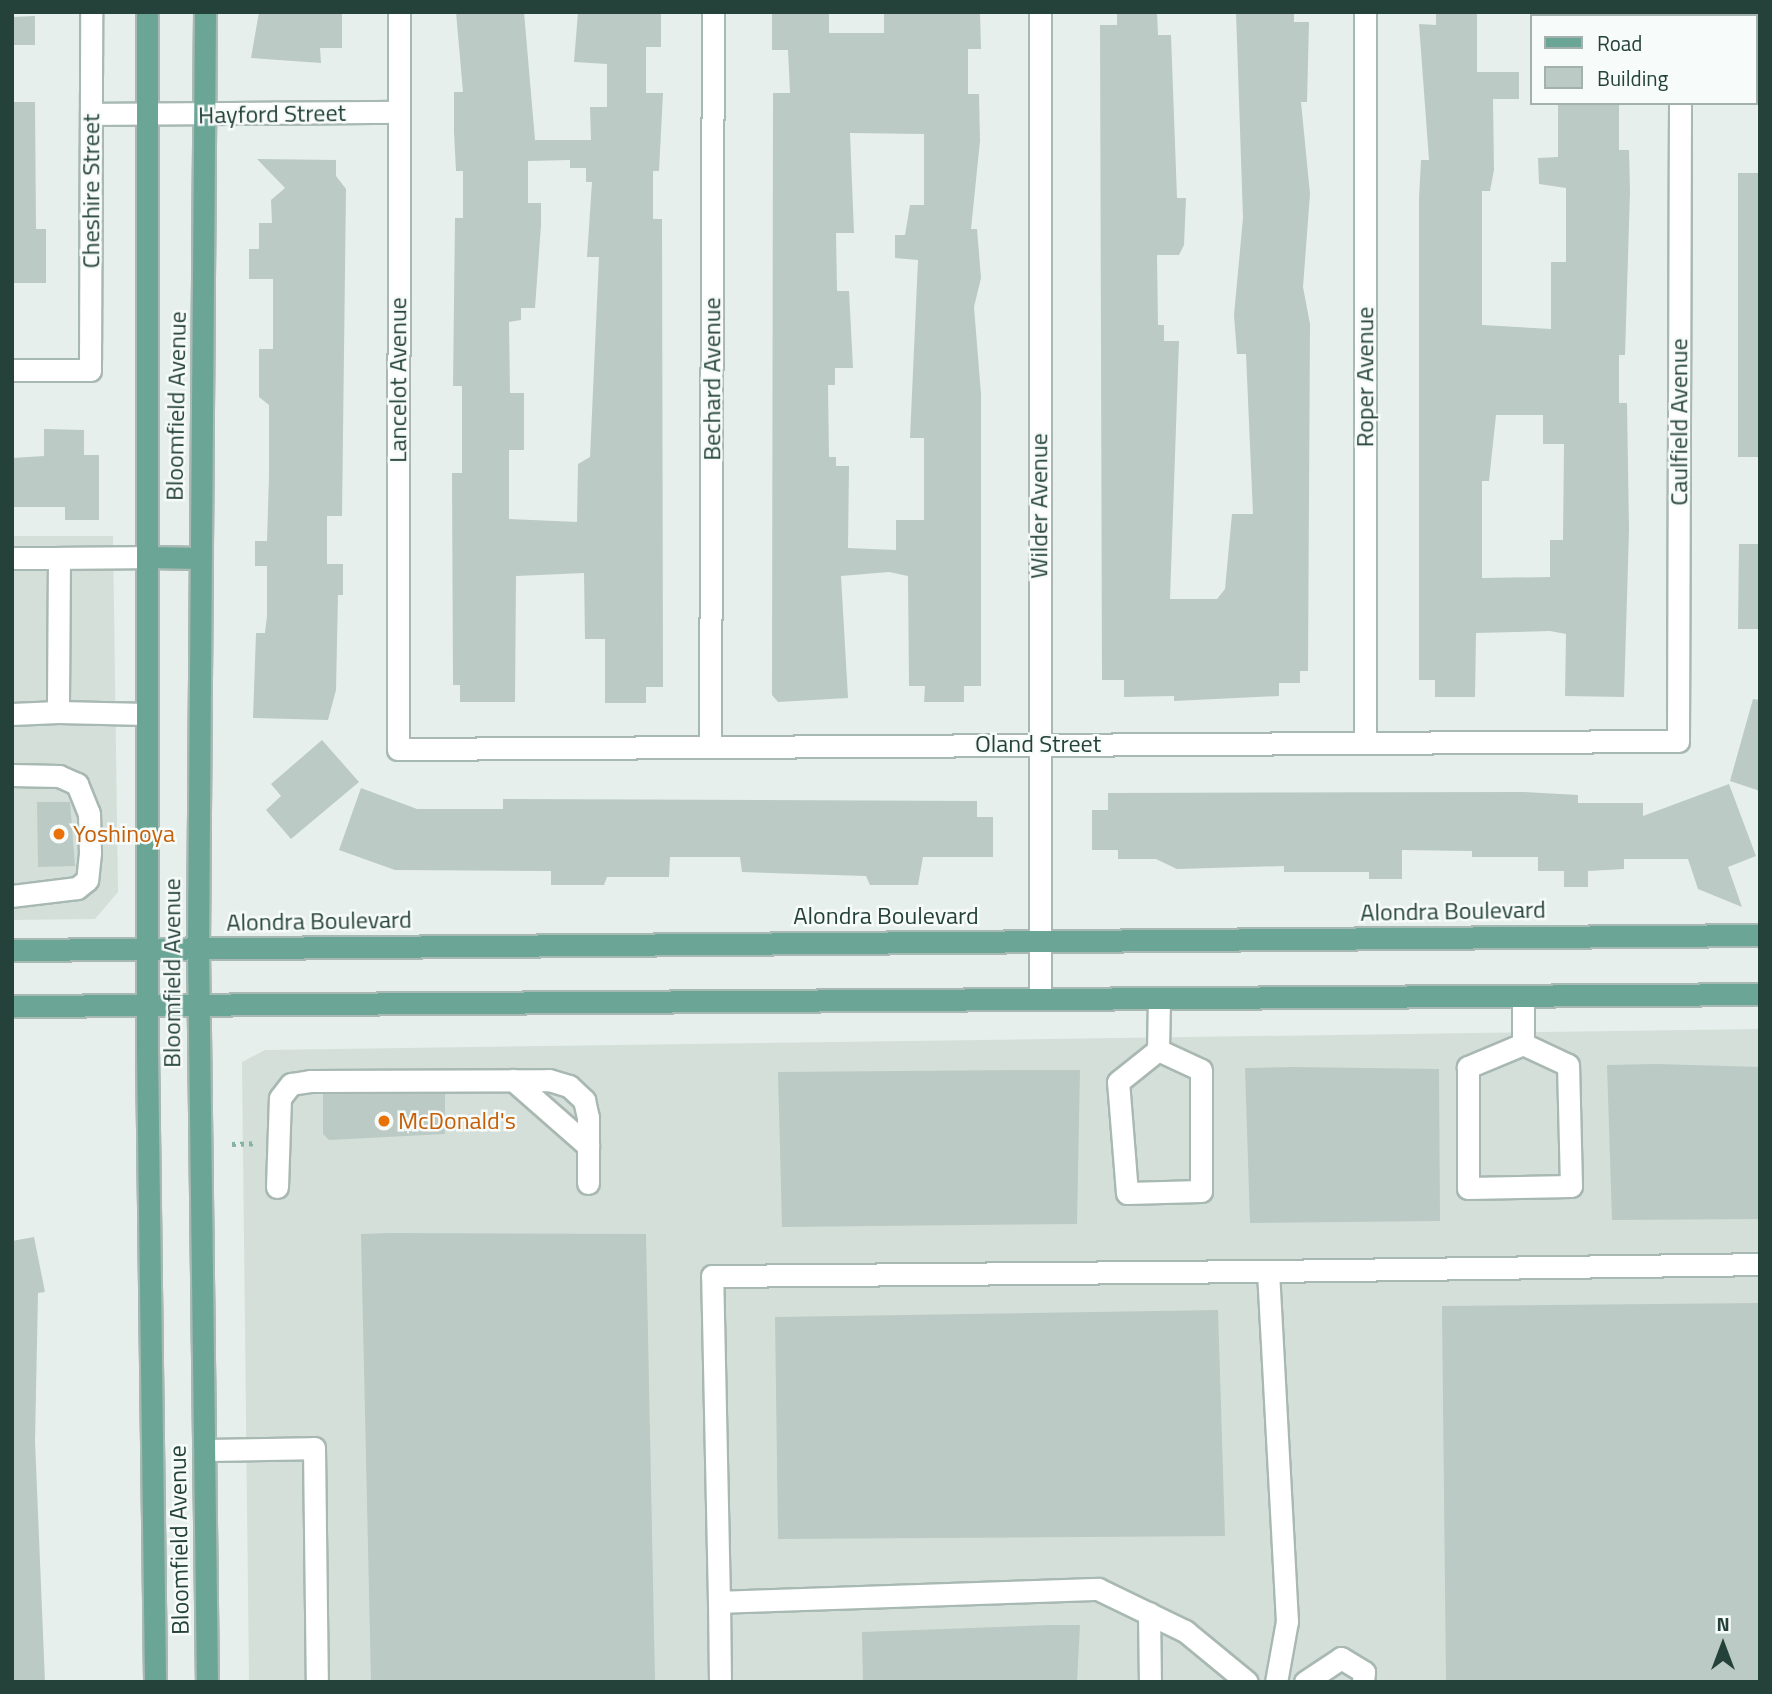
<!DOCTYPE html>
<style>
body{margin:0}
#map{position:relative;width:1772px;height:1694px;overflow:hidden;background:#e6efeb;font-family:"Titillium Web",sans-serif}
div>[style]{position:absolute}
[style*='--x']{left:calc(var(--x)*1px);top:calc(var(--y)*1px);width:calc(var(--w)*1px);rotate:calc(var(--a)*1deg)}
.built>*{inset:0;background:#d4dfda}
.building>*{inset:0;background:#bbcac4}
.path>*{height:4.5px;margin-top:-2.25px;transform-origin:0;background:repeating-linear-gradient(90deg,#86b3a5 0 3.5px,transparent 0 8.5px)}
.roads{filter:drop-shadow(2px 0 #a8b8b2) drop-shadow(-2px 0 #a8b8b2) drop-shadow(0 2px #a8b8b2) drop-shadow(0 -2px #a8b8b2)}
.minor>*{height:21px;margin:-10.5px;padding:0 10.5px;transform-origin:10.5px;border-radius:10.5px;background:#fff}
.major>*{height:21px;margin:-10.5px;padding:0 10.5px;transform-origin:10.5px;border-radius:10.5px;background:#6aa596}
.dots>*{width:19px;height:19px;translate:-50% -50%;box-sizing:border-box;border:4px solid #f7fbf9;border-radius:50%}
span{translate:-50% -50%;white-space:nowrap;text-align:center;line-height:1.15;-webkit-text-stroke:5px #f7fbf9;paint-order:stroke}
.street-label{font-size:24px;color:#24423a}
.food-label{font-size:24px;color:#c56008}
.left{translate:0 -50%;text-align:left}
.frame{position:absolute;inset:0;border:14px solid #24423a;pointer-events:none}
.legend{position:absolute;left:1530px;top:14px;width:228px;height:91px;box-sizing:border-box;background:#f7fbf9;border:2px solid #a3b1ad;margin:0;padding:9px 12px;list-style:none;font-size:21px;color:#24423a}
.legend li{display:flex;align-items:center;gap:14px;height:35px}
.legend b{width:35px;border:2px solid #a3b1ad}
.north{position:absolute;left:1688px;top:1610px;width:70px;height:70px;-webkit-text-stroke:5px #f7fbf9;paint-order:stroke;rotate:0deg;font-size:19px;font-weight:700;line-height:28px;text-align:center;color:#24423a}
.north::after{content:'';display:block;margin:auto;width:24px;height:32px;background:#24423a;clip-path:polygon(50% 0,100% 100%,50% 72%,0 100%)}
</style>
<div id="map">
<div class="built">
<i style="clip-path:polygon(12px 536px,113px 536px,118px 892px,95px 919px,12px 920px)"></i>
<i style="clip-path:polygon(1760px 1029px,1760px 1682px,249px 1682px,242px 1062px,265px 1050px)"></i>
</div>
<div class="building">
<i style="clip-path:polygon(259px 12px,342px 12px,342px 48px,320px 48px,321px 63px,251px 58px)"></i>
<i style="clip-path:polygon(evenodd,456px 12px,524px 12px,535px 140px,591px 140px,590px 107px,607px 107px,607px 64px,574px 62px,578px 12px,661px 12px,661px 47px,646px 47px,646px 93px,663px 93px,659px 171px,653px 171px,653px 219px,662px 219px,663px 687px,646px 687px,646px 703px,605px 703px,605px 639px,585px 639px,584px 573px,516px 576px,515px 702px,460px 702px,460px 685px,453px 685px,452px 473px,462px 473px,462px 386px,453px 386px,455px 218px,463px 218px,463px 171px,456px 171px,454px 132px,454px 92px,463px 92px,456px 12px,570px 160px,570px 168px,586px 168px,586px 182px,592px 182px,587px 257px,599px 257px,590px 457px,578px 464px,577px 522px,509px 519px,509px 450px,524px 450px,524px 393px,510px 393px,509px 322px,521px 320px,521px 308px,535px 308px,541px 225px,541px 203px,528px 203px,528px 161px,570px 160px)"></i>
<i style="clip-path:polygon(evenodd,772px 12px,829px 12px,829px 33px,884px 33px,884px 12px,980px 12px,981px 49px,968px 49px,968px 94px,979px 94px,980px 141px,971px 229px,977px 229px,981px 278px,974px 307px,981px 394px,981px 686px,964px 686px,964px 702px,924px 702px,925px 686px,909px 686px,908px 576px,889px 572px,841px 576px,848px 698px,778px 702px,772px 695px,773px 93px,790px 93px,788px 50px,772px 50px,772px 12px,850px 133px,924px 134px,924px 205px,910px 205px,905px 235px,895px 235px,895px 258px,918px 260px,910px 438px,924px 438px,924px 520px,896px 520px,896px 550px,848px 548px,849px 466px,836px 466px,836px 457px,829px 457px,828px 385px,835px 385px,835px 368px,853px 368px,849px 291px,837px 291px,836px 233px,854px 233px,850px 133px)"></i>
<i style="clip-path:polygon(1117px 12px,1157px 12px,1158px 35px,1171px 35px,1177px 198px,1186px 198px,1184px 245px,1179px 255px,1157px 255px,1158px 325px,1164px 325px,1164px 341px,1179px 341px,1170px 599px,1217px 599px,1225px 589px,1232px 514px,1253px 514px,1246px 354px,1237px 354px,1234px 315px,1243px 218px,1236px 12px,1294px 12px,1294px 22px,1309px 22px,1307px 102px,1301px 102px,1310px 194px,1303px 287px,1310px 324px,1308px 671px,1300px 671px,1300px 683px,1279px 683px,1279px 696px,1174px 701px,1174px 696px,1124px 697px,1124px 680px,1102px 680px,1100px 25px,1117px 25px)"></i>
<i style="clip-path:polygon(evenodd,1436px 12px,1477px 12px,1477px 72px,1519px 72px,1519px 99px,1493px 99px,1494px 170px,1490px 191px,1482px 191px,1482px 325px,1551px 329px,1551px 262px,1566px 262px,1566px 188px,1539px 184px,1538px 158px,1558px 157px,1558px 103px,1619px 103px,1619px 150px,1629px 150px,1630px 191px,1625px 355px,1619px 355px,1619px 403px,1627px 403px,1629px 530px,1624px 697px,1565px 696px,1566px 634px,1550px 631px,1476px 633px,1475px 697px,1435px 697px,1435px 680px,1419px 680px,1419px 198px,1421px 160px,1429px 160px,1419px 24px,1436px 25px,1436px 12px,1496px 415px,1543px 415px,1543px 444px,1564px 444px,1563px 540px,1550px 540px,1550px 577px,1482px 578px,1482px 481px,1489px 481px,1496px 415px)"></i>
<i style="clip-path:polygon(35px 16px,35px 45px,12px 45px,12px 17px)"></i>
<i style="clip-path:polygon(12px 102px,35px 102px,36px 229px,46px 229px,46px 283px,12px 283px)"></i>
<i style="clip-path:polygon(257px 159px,336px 160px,336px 176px,346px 189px,342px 516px,327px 516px,327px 564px,343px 564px,343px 595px,338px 595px,336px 690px,328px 720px,253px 718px,256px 633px,265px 633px,267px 616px,267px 566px,255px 566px,255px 541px,267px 541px,269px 476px,269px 405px,259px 397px,259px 349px,273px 349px,273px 279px,249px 279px,249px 249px,259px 249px,259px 223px,272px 223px,271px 200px,285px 188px)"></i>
<i style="clip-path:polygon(1738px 173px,1760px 173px,1760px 457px,1738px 457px)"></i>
<i style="clip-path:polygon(44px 429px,84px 430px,84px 455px,99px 455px,99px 520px,65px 520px,65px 507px,12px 507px,12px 458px,44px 456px)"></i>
<i style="clip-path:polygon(1739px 544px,1760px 544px,1760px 629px,1738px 629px)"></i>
<i style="clip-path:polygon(1753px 699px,1760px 700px,1760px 791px,1730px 781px)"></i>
<i style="clip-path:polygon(322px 740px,359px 782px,291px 839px,266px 810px,281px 796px,271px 784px)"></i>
<i style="clip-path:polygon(1729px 784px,1756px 856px,1728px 867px,1742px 907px,1698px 889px,1688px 859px,1624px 859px,1624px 869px,1588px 871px,1588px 887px,1564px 887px,1564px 871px,1538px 871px,1538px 857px,1472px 857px,1472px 851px,1402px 850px,1402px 879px,1369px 879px,1369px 872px,1284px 872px,1284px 866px,1177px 869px,1156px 859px,1118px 859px,1118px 850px,1092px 850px,1092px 810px,1108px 810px,1108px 793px,1524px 792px,1578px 795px,1578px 803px,1643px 803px,1643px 816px)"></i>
<i style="clip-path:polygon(361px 788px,417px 809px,503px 809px,503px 799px,977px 801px,977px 817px,993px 817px,993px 857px,923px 857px,918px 885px,870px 885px,866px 876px,742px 872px,740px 857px,670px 857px,669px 877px,607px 877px,604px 885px,551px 885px,551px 871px,395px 870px,339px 850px)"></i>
<i style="clip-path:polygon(37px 802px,70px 802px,75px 866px,38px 867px)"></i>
<i style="clip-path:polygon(1657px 1064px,1760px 1067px,1760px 1219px,1612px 1220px,1607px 1065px)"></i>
<i style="clip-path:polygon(1294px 1067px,1439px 1069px,1440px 1221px,1250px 1223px,1245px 1068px)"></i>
<i style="clip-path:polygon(1030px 1070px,1080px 1070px,1077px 1224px,782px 1227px,778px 1072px)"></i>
<i style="clip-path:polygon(323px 1094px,445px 1094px,445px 1134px,329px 1140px,323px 1134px)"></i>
<i style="clip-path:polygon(389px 1233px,646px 1234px,655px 1682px,371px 1682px,361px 1234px)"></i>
<i style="clip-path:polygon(34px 1237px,45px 1292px,38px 1293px,35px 1441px,45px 1682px,12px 1682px,12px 1241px)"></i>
<i style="clip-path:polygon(1760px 1303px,1760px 1682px,1446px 1682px,1442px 1306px)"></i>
<i style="clip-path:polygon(1218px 1310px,1225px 1536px,778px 1539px,775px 1317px)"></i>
<i style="clip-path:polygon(1051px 1625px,1080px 1625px,1077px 1682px,863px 1682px,862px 1632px)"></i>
</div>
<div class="path">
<i style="--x:232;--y:1144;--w:24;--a:-2"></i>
</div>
<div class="roads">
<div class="minor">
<i style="--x:399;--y:12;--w:737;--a:90.08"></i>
<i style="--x:398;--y:749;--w:1280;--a:-0.36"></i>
<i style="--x:1678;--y:741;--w:638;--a:-89.82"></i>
<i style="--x:1681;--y:16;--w:4;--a:-90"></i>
<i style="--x:91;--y:114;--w:308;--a:-0.4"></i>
<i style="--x:12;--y:370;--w:78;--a:0"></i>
<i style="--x:90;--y:370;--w:358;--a:-89.8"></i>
<i style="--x:12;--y:558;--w:47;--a:0"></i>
<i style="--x:59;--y:558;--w:154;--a:90.4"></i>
<i style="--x:58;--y:712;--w:46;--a:177.5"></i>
<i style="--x:59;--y:558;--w:89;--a:-0.6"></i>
<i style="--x:58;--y:712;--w:89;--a:1.3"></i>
<i style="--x:1365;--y:743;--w:731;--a:-90"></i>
<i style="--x:710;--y:747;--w:735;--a:-89.77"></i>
<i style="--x:12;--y:775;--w:47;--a:1.2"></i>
<i style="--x:59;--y:776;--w:20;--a:24"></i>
<i style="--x:77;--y:784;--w:31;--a:68"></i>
<i style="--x:89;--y:813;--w:40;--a:88.6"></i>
<i style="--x:90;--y:853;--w:27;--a:96"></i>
<i style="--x:87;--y:880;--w:13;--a:141"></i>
<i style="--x:77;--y:888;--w:65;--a:173"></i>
<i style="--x:1523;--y:996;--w:48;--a:90"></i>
<i style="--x:1523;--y:1044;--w:60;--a:157.3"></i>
<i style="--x:1468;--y:1067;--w:121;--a:90"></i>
<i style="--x:1468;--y:1188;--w:103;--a:-1.1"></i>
<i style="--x:1571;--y:1186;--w:121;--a:-91.4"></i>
<i style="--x:1568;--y:1065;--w:50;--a:-155"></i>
<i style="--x:1040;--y:999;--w:987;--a:-90"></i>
<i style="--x:1158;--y:1050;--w:47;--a:24.9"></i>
<i style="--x:1201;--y:1070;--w:121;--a:90"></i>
<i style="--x:1201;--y:1191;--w:74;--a:178.5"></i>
<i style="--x:1127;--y:1193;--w:111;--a:-94.6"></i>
<i style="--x:1118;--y:1082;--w:51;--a:-38.7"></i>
<i style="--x:1158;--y:1050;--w:52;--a:-88.9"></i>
<i style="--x:513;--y:1080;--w:100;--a:41.3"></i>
<i style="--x:277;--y:1187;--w:89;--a:-88.1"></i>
<i style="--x:280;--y:1098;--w:18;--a:-52"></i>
<i style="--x:291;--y:1084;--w:19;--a:-9"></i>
<i style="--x:310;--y:1081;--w:239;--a:-0.2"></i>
<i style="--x:549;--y:1080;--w:21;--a:17"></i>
<i style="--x:569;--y:1086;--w:21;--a:43"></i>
<i style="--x:584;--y:1100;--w:18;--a:77"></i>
<i style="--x:588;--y:1118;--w:65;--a:90"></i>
<i style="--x:1268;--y:1271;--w:492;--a:-0.8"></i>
<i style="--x:204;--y:1450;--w:110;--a:-1"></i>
<i style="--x:314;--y:1448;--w:234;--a:89.3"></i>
<i style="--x:719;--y:1602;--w:326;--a:-91.2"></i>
<i style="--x:712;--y:1276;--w:556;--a:-0.52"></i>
<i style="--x:1268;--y:1271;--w:351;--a:86.9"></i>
<i style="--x:1287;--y:1621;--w:62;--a:100.2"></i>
<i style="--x:1149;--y:1613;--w:69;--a:89.2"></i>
<i style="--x:720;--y:1682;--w:80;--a:-90.7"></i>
<i style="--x:719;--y:1602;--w:379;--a:-2"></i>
<i style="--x:1098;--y:1589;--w:97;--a:25.8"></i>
<i style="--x:1185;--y:1631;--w:80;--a:39.4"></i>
<i style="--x:1305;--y:1682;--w:43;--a:-33.7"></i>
<i style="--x:1341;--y:1658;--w:27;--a:31"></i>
<i style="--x:1364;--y:1672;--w:10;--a:96"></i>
</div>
<div class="major">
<i style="--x:147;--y:12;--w:1038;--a:90"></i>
<i style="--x:147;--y:1050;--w:632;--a:89.27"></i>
<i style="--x:205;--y:12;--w:937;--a:90.43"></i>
<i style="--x:198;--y:949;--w:733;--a:89.3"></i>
<i style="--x:148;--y:557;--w:53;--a:1.1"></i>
<i style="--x:12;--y:950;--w:1748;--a:-0.49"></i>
<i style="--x:12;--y:1006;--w:1748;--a:-0.39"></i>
</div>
</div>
<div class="dots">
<i style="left:59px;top:834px;background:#e8710a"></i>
<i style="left:384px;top:1121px;background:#e8710a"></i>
</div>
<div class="street-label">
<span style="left:272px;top:114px;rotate:-1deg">Hayford Street</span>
<span style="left:91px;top:191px;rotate:-90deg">Cheshire Street</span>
<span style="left:1365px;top:377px;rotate:-90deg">Roper Avenue</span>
<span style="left:712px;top:379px;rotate:-90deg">Bechard Avenue</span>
<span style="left:398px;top:380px;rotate:-90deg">Lancelot Avenue</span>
<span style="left:176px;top:406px;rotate:-89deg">Bloomfield Avenue</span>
<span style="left:1679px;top:422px;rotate:-90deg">Caulfield Avenue</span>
<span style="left:1039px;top:506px;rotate:-90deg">Wilder Avenue</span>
<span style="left:1038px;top:744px">Oland Street</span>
<span style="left:1453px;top:911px;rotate:-1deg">Alondra Boulevard</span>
<span style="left:886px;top:916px">Alondra Boulevard</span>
<span style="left:319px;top:921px;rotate:-1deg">Alondra Boulevard</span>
<span style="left:172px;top:973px;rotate:-90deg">Bloomfield Avenue</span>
<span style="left:179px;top:1540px;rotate:-91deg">Bloomfield Avenue</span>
</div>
<div class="food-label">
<span class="left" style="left:73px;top:834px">Yoshinoya</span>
<span class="left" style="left:398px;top:1121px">McDonald's</span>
</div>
<div class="frame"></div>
<ul class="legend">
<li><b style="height:9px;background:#6aa596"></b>Road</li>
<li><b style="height:19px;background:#bbcac4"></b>Building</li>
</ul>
<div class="north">N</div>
</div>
